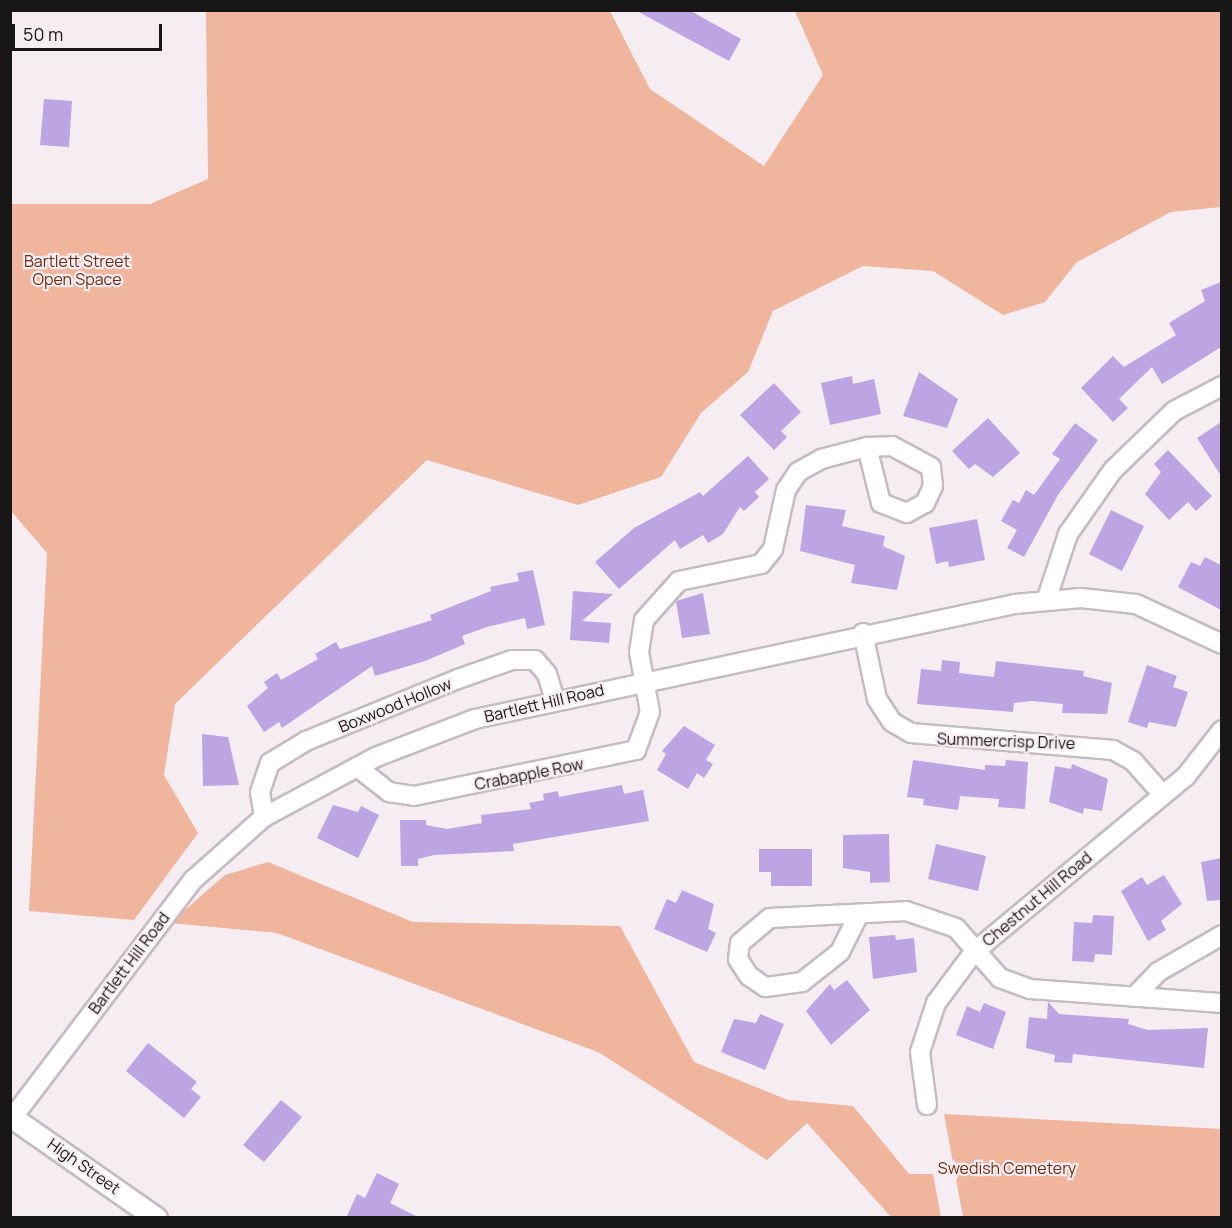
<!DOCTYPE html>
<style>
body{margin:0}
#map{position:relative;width:1232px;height:1228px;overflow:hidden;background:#f6edf3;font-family:Manrope,sans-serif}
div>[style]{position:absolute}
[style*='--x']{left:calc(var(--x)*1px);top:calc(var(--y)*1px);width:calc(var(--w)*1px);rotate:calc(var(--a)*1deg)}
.green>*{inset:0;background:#efb59d}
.building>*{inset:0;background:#bda4e2}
.roads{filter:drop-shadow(2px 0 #c4bcc2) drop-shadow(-2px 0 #c4bcc2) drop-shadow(0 2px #c4bcc2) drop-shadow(0 -2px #c4bcc2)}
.minor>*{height:18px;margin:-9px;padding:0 9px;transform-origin:9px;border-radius:9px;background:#fff}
.tertiary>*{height:21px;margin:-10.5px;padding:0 10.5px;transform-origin:10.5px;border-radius:10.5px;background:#fff}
span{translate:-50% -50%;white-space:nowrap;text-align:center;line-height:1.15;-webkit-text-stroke:4.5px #f6edf3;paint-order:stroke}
.park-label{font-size:16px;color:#6d2f11}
.street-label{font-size:16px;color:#191618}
.frame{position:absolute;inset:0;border:12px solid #191618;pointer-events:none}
.scale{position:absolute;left:12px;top:24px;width:150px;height:27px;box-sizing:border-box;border:3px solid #191618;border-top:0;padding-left:8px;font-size:18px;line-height:21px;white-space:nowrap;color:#191618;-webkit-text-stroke:4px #f6edf3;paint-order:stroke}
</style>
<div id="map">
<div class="green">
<i style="clip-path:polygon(206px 11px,610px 11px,650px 89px,764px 166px,823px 75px,795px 11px,1221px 11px,1221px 207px,1171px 212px,1077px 262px,1045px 302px,1003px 315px,933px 271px,863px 266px,773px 311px,748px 372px,701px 413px,661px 477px,578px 505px,427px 460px,175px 704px,164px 775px,198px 833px,134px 920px,29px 911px,47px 553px,11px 511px,11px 204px,150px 204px,208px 179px)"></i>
<i style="clip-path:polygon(268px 862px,413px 922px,620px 926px,694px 1062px,788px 1100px,853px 1106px,909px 1174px,933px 1174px,941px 1217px,891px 1217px,807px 1123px,767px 1160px,598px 1052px,277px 933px,170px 923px,225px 875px)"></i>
<i style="clip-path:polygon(944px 1114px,1221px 1129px,1221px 1217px,963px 1217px)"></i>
</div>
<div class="building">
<i style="clip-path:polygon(635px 10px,689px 10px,741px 39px,729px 61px)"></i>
<i style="clip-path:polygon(44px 99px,72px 101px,69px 147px,40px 145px)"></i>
<i style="clip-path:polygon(1221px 282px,1221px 347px,1162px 384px,1152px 367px,1119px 399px,1128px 408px,1113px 422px,1081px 388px,1113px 356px,1124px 367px,1176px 335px,1169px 323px,1205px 301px,1201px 290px)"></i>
<i style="clip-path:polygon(919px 372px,958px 399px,947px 428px,903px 416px)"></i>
<i style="clip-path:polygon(852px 376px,853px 384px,874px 379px,881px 414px,830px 425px,821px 383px)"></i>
<i style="clip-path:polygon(774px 383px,801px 412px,781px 431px,787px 437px,774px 450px,740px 415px)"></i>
<i style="clip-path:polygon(988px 418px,1020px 453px,993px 477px,975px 464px,969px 469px,952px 451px)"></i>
<i style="clip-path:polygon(1221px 422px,1221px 476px,1197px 438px)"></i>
<i style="clip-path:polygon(1075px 423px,1098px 440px,1058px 495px,1024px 557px,1007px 548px,1017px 530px,1001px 521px,1013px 500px,1019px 503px,1026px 490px,1034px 495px,1060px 459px,1052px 454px)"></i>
<i style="clip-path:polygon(1168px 450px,1212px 496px,1196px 511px,1188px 502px,1169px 520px,1145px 494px,1161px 472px,1154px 464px)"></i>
<i style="clip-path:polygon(748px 456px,769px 479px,755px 492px,759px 497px,744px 511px,740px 507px,723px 534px,708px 543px,703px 535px,680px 549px,675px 540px,619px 589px,595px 562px,634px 528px,700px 492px,703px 496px)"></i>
<i style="clip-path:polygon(806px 505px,846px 510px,842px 526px,885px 536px,883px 546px,905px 556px,897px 590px,851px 583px,855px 565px,800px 551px)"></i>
<i style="clip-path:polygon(1111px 510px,1144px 526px,1122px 571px,1089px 554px)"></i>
<i style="clip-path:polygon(977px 519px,985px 560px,949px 567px,948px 561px,936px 564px,929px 528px)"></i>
<i style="clip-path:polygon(1205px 557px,1221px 565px,1221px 610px,1178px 587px,1191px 562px,1200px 566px)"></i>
<i style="clip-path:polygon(533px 570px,545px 625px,527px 629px,525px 618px,487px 627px,462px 636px,465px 644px,425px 661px,375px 676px,372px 666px,282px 728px,279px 722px,264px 732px,247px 706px,268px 688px,264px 682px,277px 673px,281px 680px,318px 659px,315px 654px,336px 642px,340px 649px,432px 620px,430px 615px,491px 591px,490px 587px,519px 581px,517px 573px)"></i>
<i style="clip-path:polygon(573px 591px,613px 594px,582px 621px,611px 623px,609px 643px,570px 640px)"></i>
<i style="clip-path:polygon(703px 593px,710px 634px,682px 638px,676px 601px)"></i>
<i style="clip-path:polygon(942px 660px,960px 662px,959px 673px,994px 677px,996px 661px,1084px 671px,1083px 676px,1112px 683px,1107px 714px,1062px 713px,1063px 704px,1032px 701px,1014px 703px,1013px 712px,917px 704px,921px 669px,941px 671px)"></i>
<i style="clip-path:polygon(1147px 665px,1177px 676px,1173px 687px,1188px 692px,1176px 727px,1149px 722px,1147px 728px,1128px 722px)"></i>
<i style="clip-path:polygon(684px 726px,715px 745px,706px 760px,713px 764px,704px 778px,697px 773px,688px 789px,657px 770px,666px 754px,662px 751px)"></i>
<i style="clip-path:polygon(202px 734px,228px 737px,239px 785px,203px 786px)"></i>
<i style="clip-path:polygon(913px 760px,985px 770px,985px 765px,1005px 766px,1006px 760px,1028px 762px,1025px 809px,998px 807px,999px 799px,960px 796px,958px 810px,923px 805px,924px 799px,907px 797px)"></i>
<i style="clip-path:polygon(1072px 764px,1108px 779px,1102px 811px,1084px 808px,1083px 814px,1049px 802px,1055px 766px,1071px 769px)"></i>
<i style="clip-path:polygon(622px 785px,624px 794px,643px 790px,649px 821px,513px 844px,514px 851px,434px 855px,418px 859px,418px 866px,401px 866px,400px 820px,426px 820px,426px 825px,447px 829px,482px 823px,481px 815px,531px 809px,529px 803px,544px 800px,543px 794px,558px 791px,559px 797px)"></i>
<i style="clip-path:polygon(333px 805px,358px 812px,361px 806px,379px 815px,358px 858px,317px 838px)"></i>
<i style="clip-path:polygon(889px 834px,890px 882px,870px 883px,870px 872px,843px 868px,843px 835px)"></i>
<i style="clip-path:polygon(936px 844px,986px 856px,978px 891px,928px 879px)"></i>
<i style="clip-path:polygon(759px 849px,812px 849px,812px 886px,771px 886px,771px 872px,759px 872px)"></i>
<i style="clip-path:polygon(1221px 858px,1221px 900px,1207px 901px,1201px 862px)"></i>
<i style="clip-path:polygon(1164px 875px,1182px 904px,1161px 921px,1166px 930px,1148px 941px,1121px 891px,1142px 877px,1147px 885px)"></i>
<i style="clip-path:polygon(682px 890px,714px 904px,708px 929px,716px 933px,707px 952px,654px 929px,667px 899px,676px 903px)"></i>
<i style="clip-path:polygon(1093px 915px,1114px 916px,1112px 955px,1095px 954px,1094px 962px,1072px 961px,1074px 922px,1092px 923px)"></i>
<i style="clip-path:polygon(895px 935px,896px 940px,914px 938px,917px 972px,873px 979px,869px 937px)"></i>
<i style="clip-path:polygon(847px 980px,870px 1010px,831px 1045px,806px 1011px,830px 984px,834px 990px)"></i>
<i style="clip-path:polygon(1048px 1002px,1059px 1014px,1129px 1019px,1128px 1024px,1148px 1030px,1208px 1028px,1204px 1068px,1073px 1054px,1072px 1063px,1054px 1062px,1055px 1055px,1026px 1048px,1029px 1017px,1047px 1019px)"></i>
<i style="clip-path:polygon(984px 1003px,1006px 1012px,993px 1049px,956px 1035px,967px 1006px,980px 1012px)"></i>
<i style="clip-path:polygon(760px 1014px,784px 1024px,765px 1070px,721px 1052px,734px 1019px,756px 1023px)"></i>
<i style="clip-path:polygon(148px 1043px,197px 1082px,191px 1089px,201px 1097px,184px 1118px,126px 1071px)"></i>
<i style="clip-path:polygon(281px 1100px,302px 1117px,264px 1162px,243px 1145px)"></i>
<i style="clip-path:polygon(377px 1173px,399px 1184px,390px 1203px,420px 1218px,346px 1218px,357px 1194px,365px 1198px)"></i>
</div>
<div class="roads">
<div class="minor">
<i style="--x:1046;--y:601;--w:71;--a:-71.8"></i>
<i style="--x:1068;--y:534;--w:78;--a:-54.9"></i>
<i style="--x:1113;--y:470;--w:85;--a:-44"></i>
<i style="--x:1174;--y:411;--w:54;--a:-27.5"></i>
<i style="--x:863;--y:633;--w:67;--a:78"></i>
<i style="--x:877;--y:699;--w:27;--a:57"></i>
<i style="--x:892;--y:722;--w:22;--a:30"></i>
<i style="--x:911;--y:733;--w:203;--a:4.8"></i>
<i style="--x:1113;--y:750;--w:23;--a:29"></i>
<i style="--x:1133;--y:761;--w:45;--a:48.6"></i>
<i style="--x:357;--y:767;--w:41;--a:38"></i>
<i style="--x:389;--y:792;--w:25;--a:9"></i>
<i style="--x:414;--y:796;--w:227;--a:-11.7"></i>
<i style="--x:636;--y:750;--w:40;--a:-69.8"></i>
<i style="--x:650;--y:712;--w:61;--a:-100.4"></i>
<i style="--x:639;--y:652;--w:32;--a:-81"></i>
<i style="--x:644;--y:620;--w:52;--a:-48.1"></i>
<i style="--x:679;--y:581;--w:84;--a:-11.7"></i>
<i style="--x:761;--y:564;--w:19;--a:-51"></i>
<i style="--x:773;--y:549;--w:60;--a:-77.6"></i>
<i style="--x:786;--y:490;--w:22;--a:-56"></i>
<i style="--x:798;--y:472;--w:26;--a:-29"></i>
<i style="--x:821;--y:459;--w:48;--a:-14.6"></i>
<i style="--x:867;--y:447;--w:25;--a:-2"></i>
<i style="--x:892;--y:446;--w:44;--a:28.3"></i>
<i style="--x:931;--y:467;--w:19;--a:84"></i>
<i style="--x:933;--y:486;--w:19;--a:115"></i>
<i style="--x:925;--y:503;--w:21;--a:151"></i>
<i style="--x:907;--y:513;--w:28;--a:-159"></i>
<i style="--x:881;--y:503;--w:58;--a:-104"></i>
<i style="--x:264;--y:817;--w:25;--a:-99"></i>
<i style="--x:260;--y:792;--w:31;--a:-71"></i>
<i style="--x:270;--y:763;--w:42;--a:-31.4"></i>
<i style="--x:306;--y:741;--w:164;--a:-22.2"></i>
<i style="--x:458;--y:679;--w:57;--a:-19.4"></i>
<i style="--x:512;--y:660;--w:23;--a:0"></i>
<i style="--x:535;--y:660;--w:18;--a:49"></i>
<i style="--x:547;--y:674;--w:27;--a:73"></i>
<i style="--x:859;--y:914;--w:42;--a:116.6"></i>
<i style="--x:840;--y:952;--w:48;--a:141.7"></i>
<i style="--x:802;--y:982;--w:37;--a:172"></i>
<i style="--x:765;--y:987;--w:19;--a:-145"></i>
<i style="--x:749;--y:976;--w:20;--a:-123"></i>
<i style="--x:738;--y:959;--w:16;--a:-83"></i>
<i style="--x:740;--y:943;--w:39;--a:-40"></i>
<i style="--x:770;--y:918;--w:136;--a:-2.9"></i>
<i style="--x:906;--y:911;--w:53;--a:18.8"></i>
<i style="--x:956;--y:928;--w:67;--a:48.7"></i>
<i style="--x:1000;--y:978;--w:32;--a:20"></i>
<i style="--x:1030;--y:989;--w:193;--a:4.2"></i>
<i style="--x:1134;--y:997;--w:35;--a:-46"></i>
<i style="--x:1158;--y:972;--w:74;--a:-30"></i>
<i style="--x:927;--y:1105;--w:53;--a:-97.5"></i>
<i style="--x:920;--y:1052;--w:52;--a:-71.9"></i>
<i style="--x:936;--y:1003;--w:64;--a:-53.3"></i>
<i style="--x:974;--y:952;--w:276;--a:-39.7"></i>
<i style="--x:1186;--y:776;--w:58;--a:-52"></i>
<i style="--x:13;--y:1117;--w:298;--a:-52.8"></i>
<i style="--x:193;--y:880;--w:95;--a:-41.6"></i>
<i style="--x:264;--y:817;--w:127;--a:-28.2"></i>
<i style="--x:376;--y:757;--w:106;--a:-21"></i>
<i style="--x:475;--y:719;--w:552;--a:-12.02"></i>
<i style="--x:1015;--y:604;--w:66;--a:-5.2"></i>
<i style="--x:1081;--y:598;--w:55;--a:6.2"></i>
<i style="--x:1136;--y:604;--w:95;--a:24.9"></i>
</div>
<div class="tertiary">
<i style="--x:10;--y:1116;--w:178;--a:34.9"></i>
</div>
</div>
<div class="park-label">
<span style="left:77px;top:270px">Bartlett Street<br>Open Space</span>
<span style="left:1007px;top:1168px">Swedish Cemetery</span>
</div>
<div class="street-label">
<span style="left:544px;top:703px;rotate:-13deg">Bartlett Hill Road</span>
<span style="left:395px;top:705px;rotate:-22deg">Boxwood Hollow</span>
<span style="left:1006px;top:741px;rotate:2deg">Summercrisp Drive</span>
<span style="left:529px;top:774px;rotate:-11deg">Crabapple Row</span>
<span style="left:1037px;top:899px;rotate:-40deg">Chestnut Hill Road</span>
<span style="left:129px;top:963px;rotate:-53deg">Bartlett Hill Road</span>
<span style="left:84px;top:1166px;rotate:35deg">High Street</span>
</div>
<div class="frame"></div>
<div class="scale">50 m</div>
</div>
